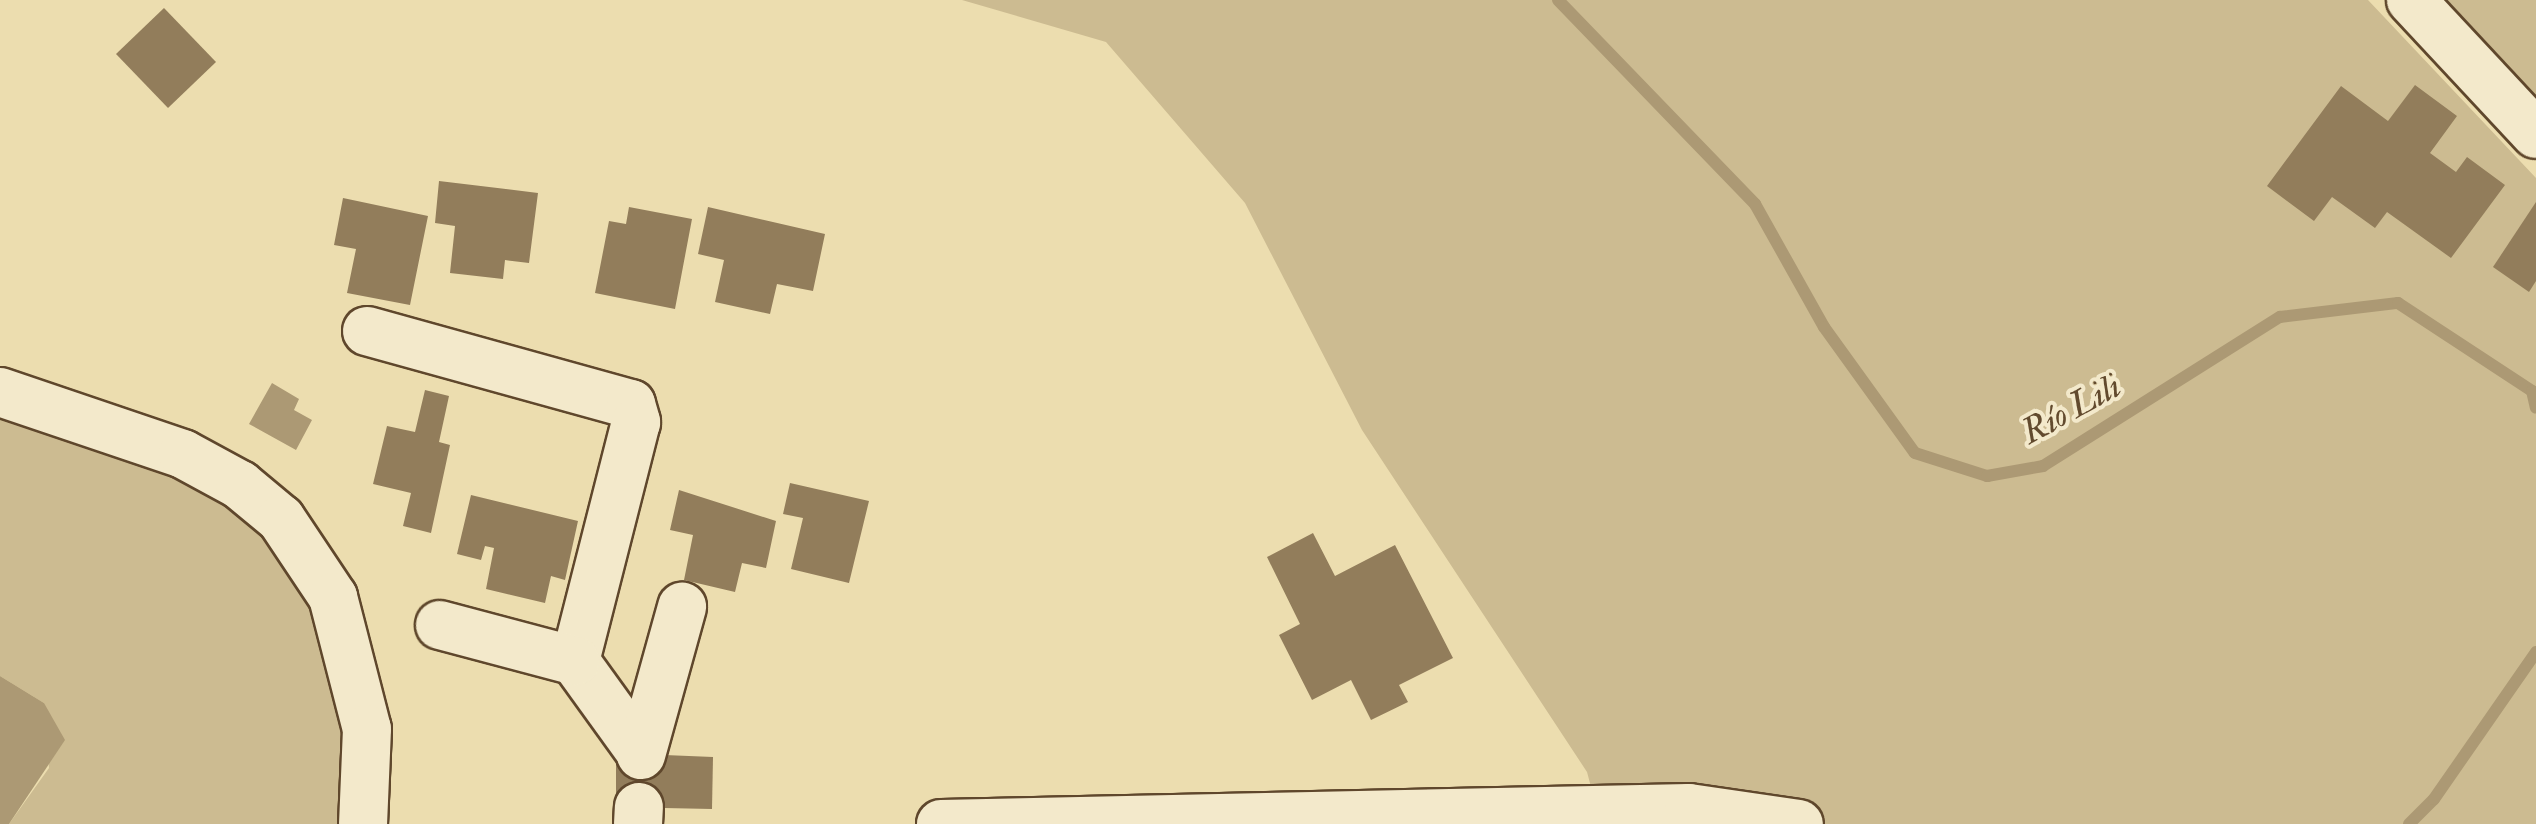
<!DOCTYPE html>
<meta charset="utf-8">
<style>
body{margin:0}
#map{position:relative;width:2536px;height:824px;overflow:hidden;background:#ecddaf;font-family:"IM FELL Double Pica",serif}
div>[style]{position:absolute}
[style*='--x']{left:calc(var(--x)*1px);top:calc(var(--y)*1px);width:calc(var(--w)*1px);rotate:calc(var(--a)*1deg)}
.green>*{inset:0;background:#ccbb91}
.water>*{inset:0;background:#ac9974}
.stream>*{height:12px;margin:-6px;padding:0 6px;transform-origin:6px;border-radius:6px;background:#ac9974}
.building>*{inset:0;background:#927d5b}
.roads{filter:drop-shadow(2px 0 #5f472c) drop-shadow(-2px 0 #5f472c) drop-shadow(0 2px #5f472c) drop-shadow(0 -2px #5f472c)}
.minor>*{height:48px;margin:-24px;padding:0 24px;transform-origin:24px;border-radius:24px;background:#f3e9cb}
span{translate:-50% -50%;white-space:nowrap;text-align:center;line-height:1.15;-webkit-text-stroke:8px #f3e9cb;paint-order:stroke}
.water-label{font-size:35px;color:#624a2e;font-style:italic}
</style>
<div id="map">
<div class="green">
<i style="clip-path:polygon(962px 0,2368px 0,2536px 178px,2536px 824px,1601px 824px,1587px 772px,1362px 430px,1245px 203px,1106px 42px)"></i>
<i style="clip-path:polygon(2411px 0,2536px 0,2536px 134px)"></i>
<i style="clip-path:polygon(0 392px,183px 454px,333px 597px,363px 824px,9px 824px,49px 768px,44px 703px,0 676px)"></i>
</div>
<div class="water">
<i style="clip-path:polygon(272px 383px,299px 399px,294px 410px,312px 420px,296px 450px,249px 424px)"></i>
<i style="clip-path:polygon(0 676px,44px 703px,65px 740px,9px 824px,0 824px)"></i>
</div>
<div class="stream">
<i style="--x:1558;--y:0;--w:284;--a:46"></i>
<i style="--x:1755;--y:204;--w:141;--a:60.7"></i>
<i style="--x:1824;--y:327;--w:155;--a:54.2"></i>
<i style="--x:1915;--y:453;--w:76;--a:17.7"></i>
<i style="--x:1987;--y:476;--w:57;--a:-10.1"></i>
<i style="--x:2043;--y:466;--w:280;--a:-32.2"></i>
<i style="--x:2280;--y:317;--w:119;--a:-6.8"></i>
<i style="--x:2398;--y:303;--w:160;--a:33.3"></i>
<i style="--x:2532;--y:391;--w:17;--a:77"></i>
<i style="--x:2409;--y:824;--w:35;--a:-45"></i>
<i style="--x:2434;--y:799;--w:179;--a:-55.2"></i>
</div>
<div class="building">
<i style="clip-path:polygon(164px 8px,216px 62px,168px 108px,116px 54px)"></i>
<i style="clip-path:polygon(2415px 85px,2457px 116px,2430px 153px,2456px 172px,2467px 157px,2505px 185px,2451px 258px,2387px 212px,2375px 228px,2332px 197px,2314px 221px,2267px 186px,2341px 86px,2388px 121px)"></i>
<i style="clip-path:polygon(439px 181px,538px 193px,529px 263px,505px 260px,503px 279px,450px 273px,455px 226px,435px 223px)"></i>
<i style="clip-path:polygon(343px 198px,428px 216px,410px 305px,347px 293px,356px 249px,334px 245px)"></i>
<i style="clip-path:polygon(2536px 202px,2536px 281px,2529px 292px,2493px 267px)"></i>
<i style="clip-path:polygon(629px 207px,692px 219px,675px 309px,595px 293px,609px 221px,626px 224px)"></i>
<i style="clip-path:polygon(708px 207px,825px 234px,813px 291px,777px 284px,770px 314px,715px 302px,724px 260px,698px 254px)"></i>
<i style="clip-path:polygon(425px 390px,449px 396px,439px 442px,450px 445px,431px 533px,403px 526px,411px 493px,373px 484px,387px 426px,415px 432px)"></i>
<i style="clip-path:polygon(790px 483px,869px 501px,849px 583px,791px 569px,803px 518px,783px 514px)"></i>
<i style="clip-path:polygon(679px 490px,776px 521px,766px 568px,742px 563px,735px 592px,684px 580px,693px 535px,670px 530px)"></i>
<i style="clip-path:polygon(471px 495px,578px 521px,565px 580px,551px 576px,545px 603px,486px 589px,494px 548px,485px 546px,481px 560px,457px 554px)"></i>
<i style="clip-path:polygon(1313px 533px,1335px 576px,1395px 545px,1453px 658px,1399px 685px,1408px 702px,1371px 720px,1351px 680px,1312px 700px,1279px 635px,1300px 624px,1267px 557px)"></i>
<i style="clip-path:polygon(616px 753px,713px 757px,712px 809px,616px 807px)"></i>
</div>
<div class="roads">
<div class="minor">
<i style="--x:2411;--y:0;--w:183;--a:47"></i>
<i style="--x:367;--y:331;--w:274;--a:15.5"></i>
<i style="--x:631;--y:404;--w:19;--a:74"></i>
<i style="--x:636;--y:422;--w:247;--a:104.3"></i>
<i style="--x:575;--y:661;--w:111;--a:54.2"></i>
<i style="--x:0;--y:392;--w:193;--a:18.7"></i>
<i style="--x:183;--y:454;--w:65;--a:28.5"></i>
<i style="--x:240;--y:485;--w:53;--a:39.7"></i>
<i style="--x:281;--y:519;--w:94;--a:56.3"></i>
<i style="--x:333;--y:597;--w:136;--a:75.6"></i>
<i style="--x:367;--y:729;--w:95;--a:92.4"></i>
<i style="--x:440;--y:625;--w:140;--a:14.9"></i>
<i style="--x:641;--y:755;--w:154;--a:-74.5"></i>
<i style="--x:638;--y:824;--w:17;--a:-87"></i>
<i style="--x:941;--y:824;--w:748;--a:-1.23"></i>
<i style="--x:1689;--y:808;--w:111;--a:8.3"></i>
</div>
</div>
<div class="water-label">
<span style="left:2071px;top:409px;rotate:-29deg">Río Lili</span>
</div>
</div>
